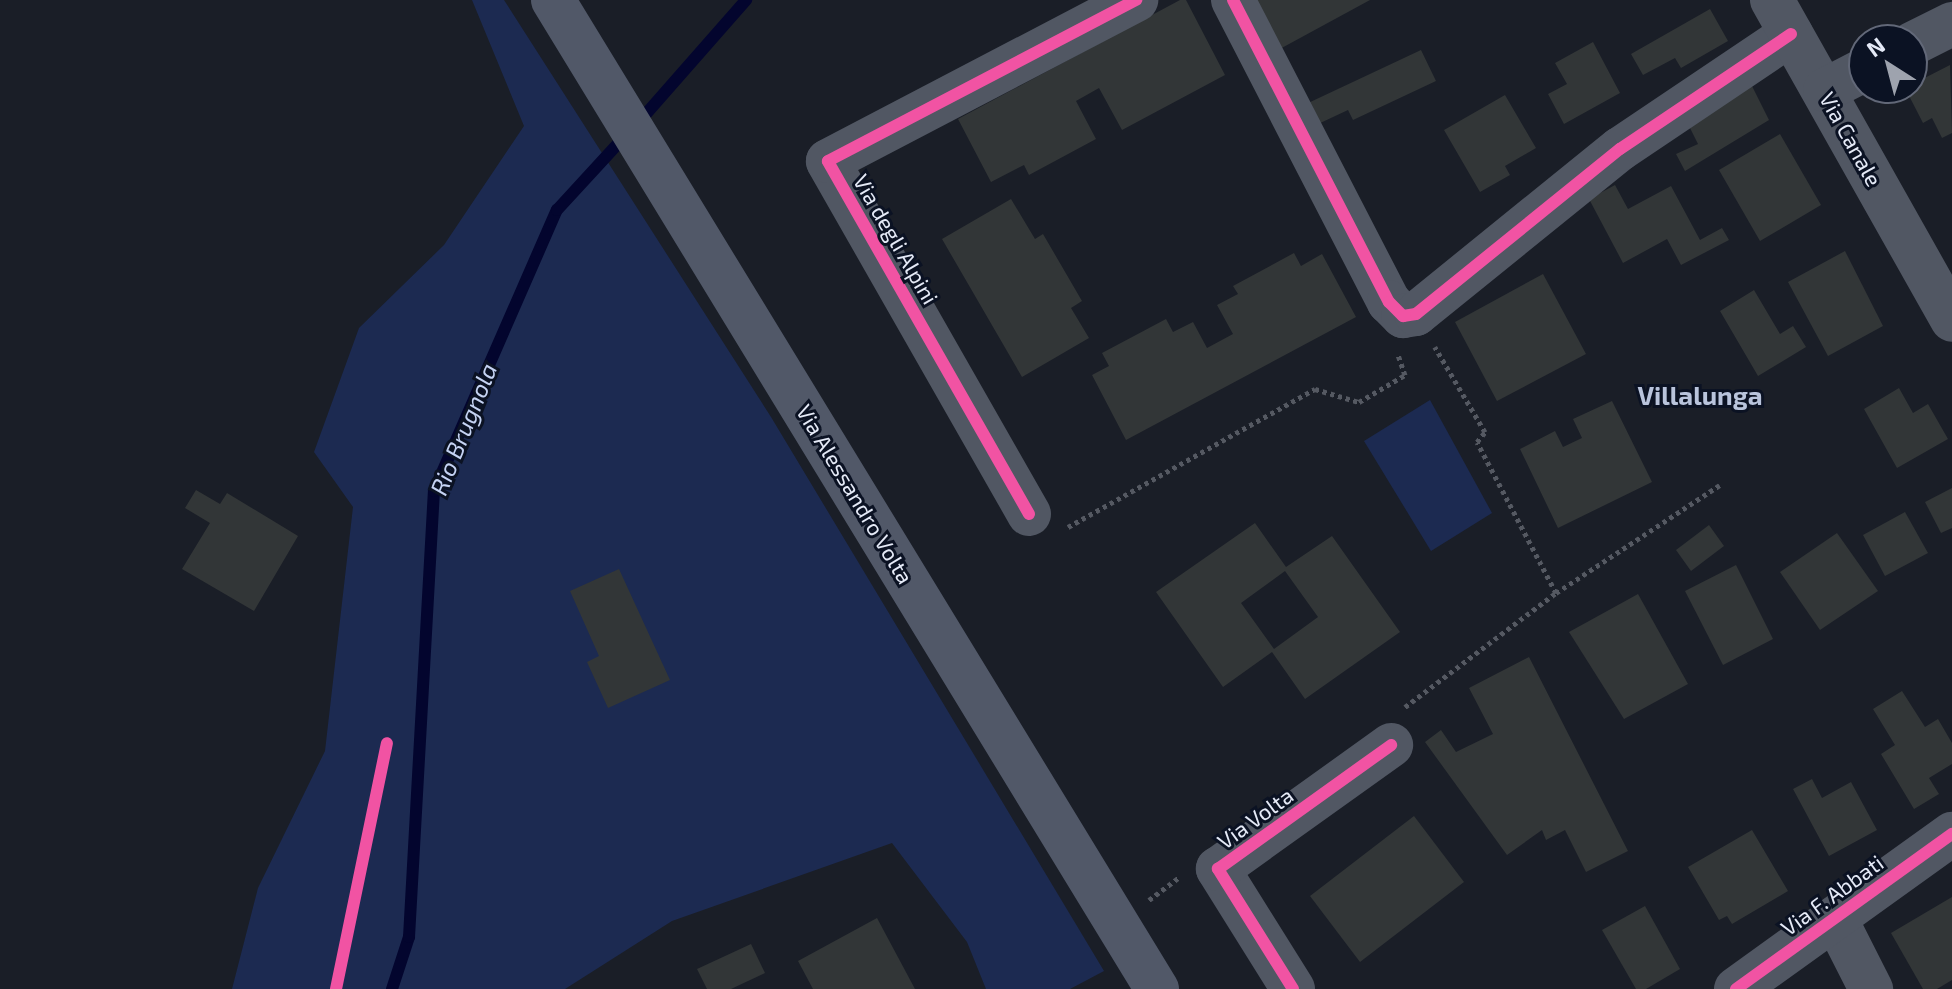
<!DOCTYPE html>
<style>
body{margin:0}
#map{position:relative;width:1952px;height:989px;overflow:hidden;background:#1a1e27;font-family:"Exo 2",sans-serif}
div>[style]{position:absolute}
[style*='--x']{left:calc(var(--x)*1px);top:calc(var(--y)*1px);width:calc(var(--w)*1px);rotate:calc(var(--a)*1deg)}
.green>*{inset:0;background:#1c2a51}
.stream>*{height:12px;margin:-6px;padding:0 6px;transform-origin:6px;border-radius:6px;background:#03052e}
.building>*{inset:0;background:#323637}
.path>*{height:5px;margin-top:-2.5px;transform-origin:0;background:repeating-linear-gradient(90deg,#555962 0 4px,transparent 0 8px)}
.minor>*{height:44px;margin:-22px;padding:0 22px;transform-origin:22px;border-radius:22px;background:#515763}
.major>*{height:44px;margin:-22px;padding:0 22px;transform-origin:22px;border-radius:22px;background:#515868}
.cycleway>*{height:12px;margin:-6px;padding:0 6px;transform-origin:6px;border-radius:6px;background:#f153a3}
span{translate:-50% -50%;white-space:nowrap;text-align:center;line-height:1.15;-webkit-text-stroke:6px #0b1223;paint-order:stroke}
.street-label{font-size:22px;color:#e5eaf7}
.water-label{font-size:24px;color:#c5d3f3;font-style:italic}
.quarter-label{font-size:26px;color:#b9c4dc;font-weight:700}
.north{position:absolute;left:1848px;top:24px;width:80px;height:80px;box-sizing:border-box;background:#0b1223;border:2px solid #626878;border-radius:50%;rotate:324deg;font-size:22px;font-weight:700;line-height:32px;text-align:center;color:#e5eaf7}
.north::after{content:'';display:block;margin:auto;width:28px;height:36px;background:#9ea3ae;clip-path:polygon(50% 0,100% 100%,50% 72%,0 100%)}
</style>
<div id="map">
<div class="green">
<i style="clip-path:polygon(472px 0,504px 0,771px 417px,1104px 971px,1070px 989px,986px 989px,967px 942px,892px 843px,672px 921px,565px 989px,232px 989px,258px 888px,325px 751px,353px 507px,314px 452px,359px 328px,444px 245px,524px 126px)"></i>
<i style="clip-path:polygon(1430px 400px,1492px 513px,1431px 551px,1364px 441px)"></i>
</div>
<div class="stream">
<i style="--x:638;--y:123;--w:164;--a:-48.7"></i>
<i style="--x:392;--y:989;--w:55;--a:-71.9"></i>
<i style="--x:409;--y:937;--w:447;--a:-86.8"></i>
<i style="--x:434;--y:491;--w:307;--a:-66.4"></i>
<i style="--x:557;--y:210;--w:100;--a:-47.4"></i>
</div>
<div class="building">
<i style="clip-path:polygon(1180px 0,1186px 0,1225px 75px,1122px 130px,1099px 88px,1076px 101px,1096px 139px,1029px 175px,1024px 165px,991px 182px,958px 119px)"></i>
<i style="clip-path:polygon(1251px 0,1370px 0,1278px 50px)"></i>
<i style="clip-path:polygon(1710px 9px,1728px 41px,1681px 68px,1675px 58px,1643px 75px,1631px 54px)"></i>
<i style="clip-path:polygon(1593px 42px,1620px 93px,1564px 124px,1548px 94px,1567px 84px,1555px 63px)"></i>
<i style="clip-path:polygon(1421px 50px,1436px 81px,1353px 120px,1348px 110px,1316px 125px,1306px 104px)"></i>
<i style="clip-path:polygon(1950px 65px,1952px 133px,1942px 138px,1932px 118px,1923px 123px,1905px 88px)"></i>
<i style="clip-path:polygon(1751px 84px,1769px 120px,1685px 171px,1676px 154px,1698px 144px,1685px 118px)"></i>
<i style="clip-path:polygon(1505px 95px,1536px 148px,1505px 166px,1510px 175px,1480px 192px,1444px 130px)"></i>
<i style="clip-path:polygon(1780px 134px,1821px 205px,1760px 241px,1719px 170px)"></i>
<i style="clip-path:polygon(1615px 185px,1628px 209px,1671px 186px,1700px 240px,1722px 228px,1729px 240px,1681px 265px,1667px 239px,1623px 263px,1589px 199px)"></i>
<i style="clip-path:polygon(1011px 199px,1035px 239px,1043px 234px,1082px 301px,1071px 308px,1089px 338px,1022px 377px,942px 239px)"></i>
<i style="clip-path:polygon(1845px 251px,1883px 326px,1828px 356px,1788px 282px)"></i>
<i style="clip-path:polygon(1294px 253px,1301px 266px,1322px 254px,1356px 317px,1126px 440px,1092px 375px,1109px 366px,1102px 353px,1166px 319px,1173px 332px,1193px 322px,1207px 348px,1233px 334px,1217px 305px,1238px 294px,1233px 286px)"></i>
<i style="clip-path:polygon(1543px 274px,1586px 354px,1497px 401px,1455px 322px)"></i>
<i style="clip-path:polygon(1754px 290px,1780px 334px,1793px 326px,1806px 347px,1758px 376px,1720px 311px)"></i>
<i style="clip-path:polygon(1899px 388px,1913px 413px,1928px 404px,1948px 439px,1897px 468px,1864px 409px)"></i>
<i style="clip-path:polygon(1612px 401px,1652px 482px,1558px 528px,1520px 449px,1555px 431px,1563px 447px,1582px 438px,1573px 419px)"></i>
<i style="clip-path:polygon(1952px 488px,1952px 528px,1941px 533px,1925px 502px)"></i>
<i style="clip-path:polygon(196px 490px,220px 504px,227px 493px,298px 536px,254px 611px,182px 569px,210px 523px,185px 508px)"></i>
<i style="clip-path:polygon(1905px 512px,1928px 553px,1885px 576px,1863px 535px)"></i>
<i style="clip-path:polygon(evenodd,1255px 523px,1286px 567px,1332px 536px,1400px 632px,1305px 699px,1272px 652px,1223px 687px,1156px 592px,1255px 523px,1285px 571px,1318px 617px,1274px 649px,1241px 603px,1285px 571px)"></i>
<i style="clip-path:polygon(1709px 525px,1724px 546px,1691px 571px,1676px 550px)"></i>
<i style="clip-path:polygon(1837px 533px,1878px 591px,1820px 630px,1780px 572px)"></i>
<i style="clip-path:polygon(1736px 565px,1773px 639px,1723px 665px,1685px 591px)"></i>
<i style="clip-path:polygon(619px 569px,670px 680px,608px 708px,587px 662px,599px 656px,570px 591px)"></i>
<i style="clip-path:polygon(1638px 594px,1688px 684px,1624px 719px,1569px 632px)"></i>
<i style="clip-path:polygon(1529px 657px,1628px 851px,1586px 872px,1565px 830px,1546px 840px,1542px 830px,1507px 855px,1425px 742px,1441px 730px,1456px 752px,1493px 734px,1469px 688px)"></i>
<i style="clip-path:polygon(1902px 691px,1925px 727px,1938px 719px,1952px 743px,1952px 764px,1929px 778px,1939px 794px,1914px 809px,1881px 754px,1895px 745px,1873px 709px)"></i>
<i style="clip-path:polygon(1812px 779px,1822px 798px,1851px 782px,1877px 830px,1829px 856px,1793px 789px)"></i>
<i style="clip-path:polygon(1414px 816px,1464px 882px,1360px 962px,1310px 896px)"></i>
<i style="clip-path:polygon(1752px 830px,1788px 891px,1732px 924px,1727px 916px,1719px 920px,1688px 867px)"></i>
<i style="clip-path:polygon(1952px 897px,1952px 980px,1937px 989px,1923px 989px,1891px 933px)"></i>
<i style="clip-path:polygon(1645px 906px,1680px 969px,1646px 989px,1636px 989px,1602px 930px)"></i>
<i style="clip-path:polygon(877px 918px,915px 989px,813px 989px,798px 961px)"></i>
<i style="clip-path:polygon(751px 944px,765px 973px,731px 989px,707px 989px,697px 969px)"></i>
</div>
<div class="path">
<i style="--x:1068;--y:527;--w:283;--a:-29.2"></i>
<i style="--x:1315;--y:389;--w:46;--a:16.5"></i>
<i style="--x:1359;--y:402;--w:53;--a:-30.4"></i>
<i style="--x:1405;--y:375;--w:21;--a:-109"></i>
<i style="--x:1556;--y:593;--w:196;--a:-33.4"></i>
<i style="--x:1405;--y:707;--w:189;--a:-37.1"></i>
<i style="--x:1556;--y:593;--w:170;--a:-117.6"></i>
<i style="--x:1477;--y:442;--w:13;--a:-51"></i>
<i style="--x:1485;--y:432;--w:99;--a:-120.5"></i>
<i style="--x:1149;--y:900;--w:39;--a:-37"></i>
</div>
<div class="minor">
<i style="--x:1233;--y:0;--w:340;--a:62.7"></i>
<i style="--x:1389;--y:302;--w:20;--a:45"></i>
<i style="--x:1403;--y:316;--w:13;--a:-9"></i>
<i style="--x:1416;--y:314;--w:262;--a:-39"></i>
<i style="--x:1620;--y:149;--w:206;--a:-33.9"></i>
<i style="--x:1772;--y:0;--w:367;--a:60.6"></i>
<i style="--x:1912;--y:44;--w:45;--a:-26.6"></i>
<i style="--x:1825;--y:90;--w:44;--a:-27.1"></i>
<i style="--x:1029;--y:514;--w:406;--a:-119.7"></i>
<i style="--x:828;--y:161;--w:348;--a:-27.6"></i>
<i style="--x:1835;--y:918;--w:80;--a:63.1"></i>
<i style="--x:1293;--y:989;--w:142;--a:-122"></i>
<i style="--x:1218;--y:869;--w:213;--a:-35.6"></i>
<i style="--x:1736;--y:989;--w:266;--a:-35.7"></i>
</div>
<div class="major">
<i style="--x:553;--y:0;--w:1159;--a:58.59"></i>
</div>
<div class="cycleway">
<i style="--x:1233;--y:0;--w:340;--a:62.7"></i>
<i style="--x:1389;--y:302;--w:20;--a:45"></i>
<i style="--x:1403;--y:316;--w:13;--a:-9"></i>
<i style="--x:1416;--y:314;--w:262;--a:-39"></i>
<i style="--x:1620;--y:149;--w:206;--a:-33.9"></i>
<i style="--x:1029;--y:514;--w:406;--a:-119.7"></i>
<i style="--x:828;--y:161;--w:348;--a:-27.6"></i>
<i style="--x:336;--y:989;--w:251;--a:-78.3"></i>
<i style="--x:1293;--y:989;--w:142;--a:-122"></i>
<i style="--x:1218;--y:869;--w:213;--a:-35.6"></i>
<i style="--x:1736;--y:989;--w:266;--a:-35.7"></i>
</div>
<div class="street-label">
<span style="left:1851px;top:139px;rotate:61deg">Via Canale</span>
<span style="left:896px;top:239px;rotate:60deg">Via degli Alpini</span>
<span style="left:855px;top:494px;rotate:59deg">Via Alessandro Volta</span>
<span style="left:1255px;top:818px;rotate:-36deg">Via Volta</span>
<span style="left:1832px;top:895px;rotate:-36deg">Via F. Abbati</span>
</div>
<div class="water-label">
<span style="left:463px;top:429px;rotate:-68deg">Rio Brugnola</span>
</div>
<div class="quarter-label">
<span style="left:1700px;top:395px">Villalunga</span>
</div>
<div class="north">N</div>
</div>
